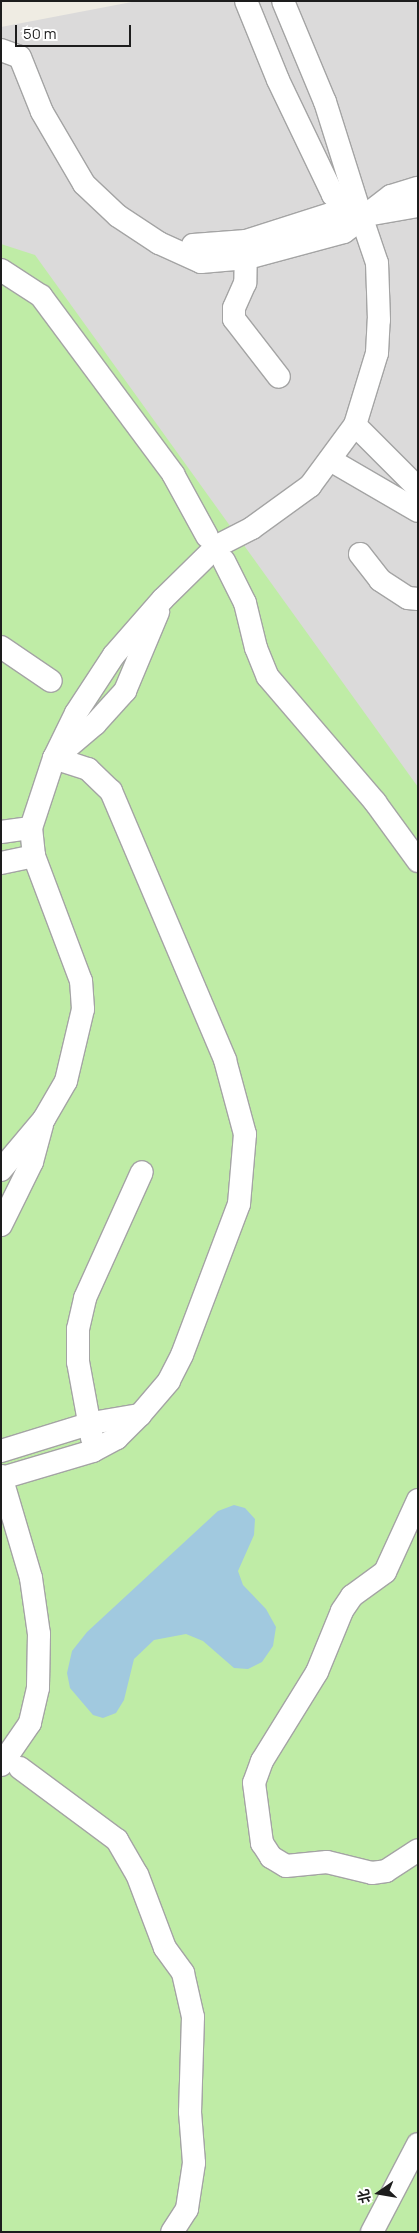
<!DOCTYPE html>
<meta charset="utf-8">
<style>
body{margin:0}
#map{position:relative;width:419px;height:2233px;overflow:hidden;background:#efece3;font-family:Manrope,"Noto Sans SC",sans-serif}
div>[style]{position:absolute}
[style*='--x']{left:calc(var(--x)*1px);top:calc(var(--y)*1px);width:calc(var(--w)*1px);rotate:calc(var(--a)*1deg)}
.residential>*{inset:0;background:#dbdada}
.grass>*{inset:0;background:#bfeca6}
.water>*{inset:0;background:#a1c9df}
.roads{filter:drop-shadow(1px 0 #a4a4a4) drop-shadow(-1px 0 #a4a4a4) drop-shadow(0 1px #a4a4a4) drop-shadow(0 -1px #a4a4a4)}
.minor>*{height:22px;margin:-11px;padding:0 11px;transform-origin:11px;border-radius:11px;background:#fff}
span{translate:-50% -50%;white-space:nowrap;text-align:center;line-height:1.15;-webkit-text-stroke:4px #fff;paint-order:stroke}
.frame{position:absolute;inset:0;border:2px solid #1d1d1d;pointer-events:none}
.north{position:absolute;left:354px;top:2168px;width:50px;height:50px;-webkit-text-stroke:4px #fff;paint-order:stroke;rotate:257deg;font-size:14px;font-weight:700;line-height:20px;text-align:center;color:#1d1d1d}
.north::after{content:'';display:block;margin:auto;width:18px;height:22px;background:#1d1d1d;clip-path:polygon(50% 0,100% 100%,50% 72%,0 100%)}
.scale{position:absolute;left:15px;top:25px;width:116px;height:22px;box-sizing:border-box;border:2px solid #1d1d1d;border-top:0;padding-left:6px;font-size:15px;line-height:18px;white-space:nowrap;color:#1d1d1d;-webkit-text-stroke:4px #fff;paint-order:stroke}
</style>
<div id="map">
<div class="residential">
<i style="clip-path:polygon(137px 1px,418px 1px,418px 2232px,1px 2232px,1px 27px)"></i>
</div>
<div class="grass">
<i style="clip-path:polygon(1px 244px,35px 255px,418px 787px,418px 2232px,1px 2232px)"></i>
</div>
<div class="water">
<i style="clip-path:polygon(234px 1505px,245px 1508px,255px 1519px,254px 1535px,238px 1571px,243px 1585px,266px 1609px,276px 1627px,273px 1646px,262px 1662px,248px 1669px,234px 1668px,203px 1641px,186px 1634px,154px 1640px,134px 1659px,124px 1700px,116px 1713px,103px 1718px,93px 1715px,70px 1688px,67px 1673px,72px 1651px,87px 1632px,218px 1511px)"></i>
</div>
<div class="roads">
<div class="minor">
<i style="--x:246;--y:1;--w:85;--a:67.9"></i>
<i style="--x:278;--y:80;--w:127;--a:64.4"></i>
<i style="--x:333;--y:195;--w:35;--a:37"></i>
<i style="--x:361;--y:216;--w:120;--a:-107.5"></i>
<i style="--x:325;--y:102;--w:109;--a:-112.6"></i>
<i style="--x:1;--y:50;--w:20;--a:20"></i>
<i style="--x:20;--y:57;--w:59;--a:68.2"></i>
<i style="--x:42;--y:112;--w:83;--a:59.7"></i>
<i style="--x:84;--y:184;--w:47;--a:43.3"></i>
<i style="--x:118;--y:216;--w:49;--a:33.4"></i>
<i style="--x:159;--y:243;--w:46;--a:24.3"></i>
<i style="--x:201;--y:262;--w:46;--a:-5"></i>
<i style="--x:247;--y:258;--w:100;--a:-15"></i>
<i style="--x:344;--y:232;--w:59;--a:-37.5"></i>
<i style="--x:391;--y:196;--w:28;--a:-17"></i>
<i style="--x:246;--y:244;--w:39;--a:91"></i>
<i style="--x:245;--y:283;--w:27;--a:114"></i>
<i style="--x:234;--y:308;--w:11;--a:90"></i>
<i style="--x:234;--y:319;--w:73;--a:52.2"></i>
<i style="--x:193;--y:245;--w:53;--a:-4.3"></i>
<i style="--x:246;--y:241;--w:96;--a:-17.7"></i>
<i style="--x:337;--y:212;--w:24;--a:9"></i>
<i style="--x:361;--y:216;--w:58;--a:-10"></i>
<i style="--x:1;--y:270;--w:48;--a:33"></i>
<i style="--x:41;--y:296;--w:222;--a:53.4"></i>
<i style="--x:173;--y:474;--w:71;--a:61.3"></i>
<i style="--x:355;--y:425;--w:89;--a:45"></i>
<i style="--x:332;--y:461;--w:99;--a:30.2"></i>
<i style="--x:360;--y:554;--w:33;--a:52"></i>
<i style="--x:380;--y:580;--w:33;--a:33"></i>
<i style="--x:408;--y:598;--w:10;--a:6"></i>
<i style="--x:224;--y:561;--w:47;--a:63.4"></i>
<i style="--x:245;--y:603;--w:46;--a:76.3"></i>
<i style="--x:256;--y:648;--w:31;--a:68"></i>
<i style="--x:268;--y:677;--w:165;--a:49.4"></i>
<i style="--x:375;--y:802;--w:73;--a:53.9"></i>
<i style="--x:1;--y:647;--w:60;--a:34.2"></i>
<i style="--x:61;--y:753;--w:45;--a:-40.5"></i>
<i style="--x:95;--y:724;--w:45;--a:-47.7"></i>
<i style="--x:125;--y:691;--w:86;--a:-67.3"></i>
<i style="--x:54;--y:758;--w:36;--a:18"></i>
<i style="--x:88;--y:769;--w:32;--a:44"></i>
<i style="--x:111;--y:791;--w:292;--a:67"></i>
<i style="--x:225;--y:1060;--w:77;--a:74.9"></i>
<i style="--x:245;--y:1134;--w:70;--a:94.9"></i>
<i style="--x:239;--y:1204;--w:161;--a:110.7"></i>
<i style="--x:182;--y:1355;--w:29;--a:117"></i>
<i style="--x:169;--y:1381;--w:45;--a:130.5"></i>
<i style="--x:1;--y:832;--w:30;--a:-8"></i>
<i style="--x:1;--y:863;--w:34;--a:-12"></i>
<i style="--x:1;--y:1170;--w:67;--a:-49.9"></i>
<i style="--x:44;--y:1119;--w:44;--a:-59.9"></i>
<i style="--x:66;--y:1081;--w:74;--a:-76.7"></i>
<i style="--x:83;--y:1009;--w:28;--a:-94"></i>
<i style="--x:81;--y:981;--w:134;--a:-110.6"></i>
<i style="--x:34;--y:856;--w:28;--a:-96"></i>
<i style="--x:31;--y:828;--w:74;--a:-71.8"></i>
<i style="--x:54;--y:758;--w:50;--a:-63.9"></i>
<i style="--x:76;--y:713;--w:69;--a:-56.8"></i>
<i style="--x:114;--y:655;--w:74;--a:-48.8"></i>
<i style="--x:163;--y:599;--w:76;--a:-44.5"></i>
<i style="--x:217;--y:546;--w:39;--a:-27"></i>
<i style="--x:252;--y:528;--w:72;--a:-35.9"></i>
<i style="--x:310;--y:486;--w:76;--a:-53.6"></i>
<i style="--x:355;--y:425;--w:75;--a:-73"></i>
<i style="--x:377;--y:353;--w:33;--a:-87"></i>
<i style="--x:379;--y:320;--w:57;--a:-92"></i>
<i style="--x:377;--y:263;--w:50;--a:-108.8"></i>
<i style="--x:1;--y:1225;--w:70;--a:-63.8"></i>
<i style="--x:32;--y:1162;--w:39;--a:-75"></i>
<i style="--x:92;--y:1438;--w:77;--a:-100.4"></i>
<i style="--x:78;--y:1362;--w:33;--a:-90"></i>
<i style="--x:78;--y:1329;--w:32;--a:-77"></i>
<i style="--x:85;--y:1298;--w:138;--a:-65.7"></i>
<i style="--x:1;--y:1451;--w:95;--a:-17.1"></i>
<i style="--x:92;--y:1423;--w:49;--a:-9.5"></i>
<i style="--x:140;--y:1415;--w:33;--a:135"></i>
<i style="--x:117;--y:1438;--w:27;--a:152"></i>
<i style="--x:93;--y:1451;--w:95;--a:163.5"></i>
<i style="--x:1;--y:1476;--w:106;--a:73.6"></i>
<i style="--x:31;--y:1578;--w:57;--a:81.9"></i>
<i style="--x:39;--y:1634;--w:54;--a:91.1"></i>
<i style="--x:38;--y:1688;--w:36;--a:103"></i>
<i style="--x:30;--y:1723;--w:51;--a:124.6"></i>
<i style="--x:418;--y:1500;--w:79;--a:114.6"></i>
<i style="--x:385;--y:1572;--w:41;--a:144"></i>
<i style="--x:352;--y:1596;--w:18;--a:124"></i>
<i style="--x:342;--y:1611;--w:66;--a:112.3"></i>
<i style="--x:317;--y:1672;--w:105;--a:121.7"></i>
<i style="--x:262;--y:1761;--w:23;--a:110"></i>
<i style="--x:254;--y:1783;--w:61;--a:82.4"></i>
<i style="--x:262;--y:1843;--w:17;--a:57"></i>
<i style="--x:271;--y:1857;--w:17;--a:31"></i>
<i style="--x:286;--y:1866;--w:41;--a:-5.6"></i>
<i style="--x:327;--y:1862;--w:46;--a:13.7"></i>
<i style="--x:372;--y:1873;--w:14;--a:-8"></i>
<i style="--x:386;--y:1871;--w:38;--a:-33"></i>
<i style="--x:20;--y:1768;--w:121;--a:36.6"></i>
<i style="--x:117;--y:1840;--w:39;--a:60"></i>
<i style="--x:137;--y:1874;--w:79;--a:69.3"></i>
<i style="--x:165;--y:1948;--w:31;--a:54"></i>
<i style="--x:183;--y:1973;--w:45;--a:77.2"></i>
<i style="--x:193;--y:2017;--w:95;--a:91.8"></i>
<i style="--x:190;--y:2112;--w:51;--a:85.5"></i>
<i style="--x:194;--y:2163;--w:47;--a:98.7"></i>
<i style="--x:187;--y:2209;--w:27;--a:123"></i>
<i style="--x:372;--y:2232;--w:99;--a:-62.4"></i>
</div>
</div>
<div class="frame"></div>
<div class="north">北</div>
<div class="scale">50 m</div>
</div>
